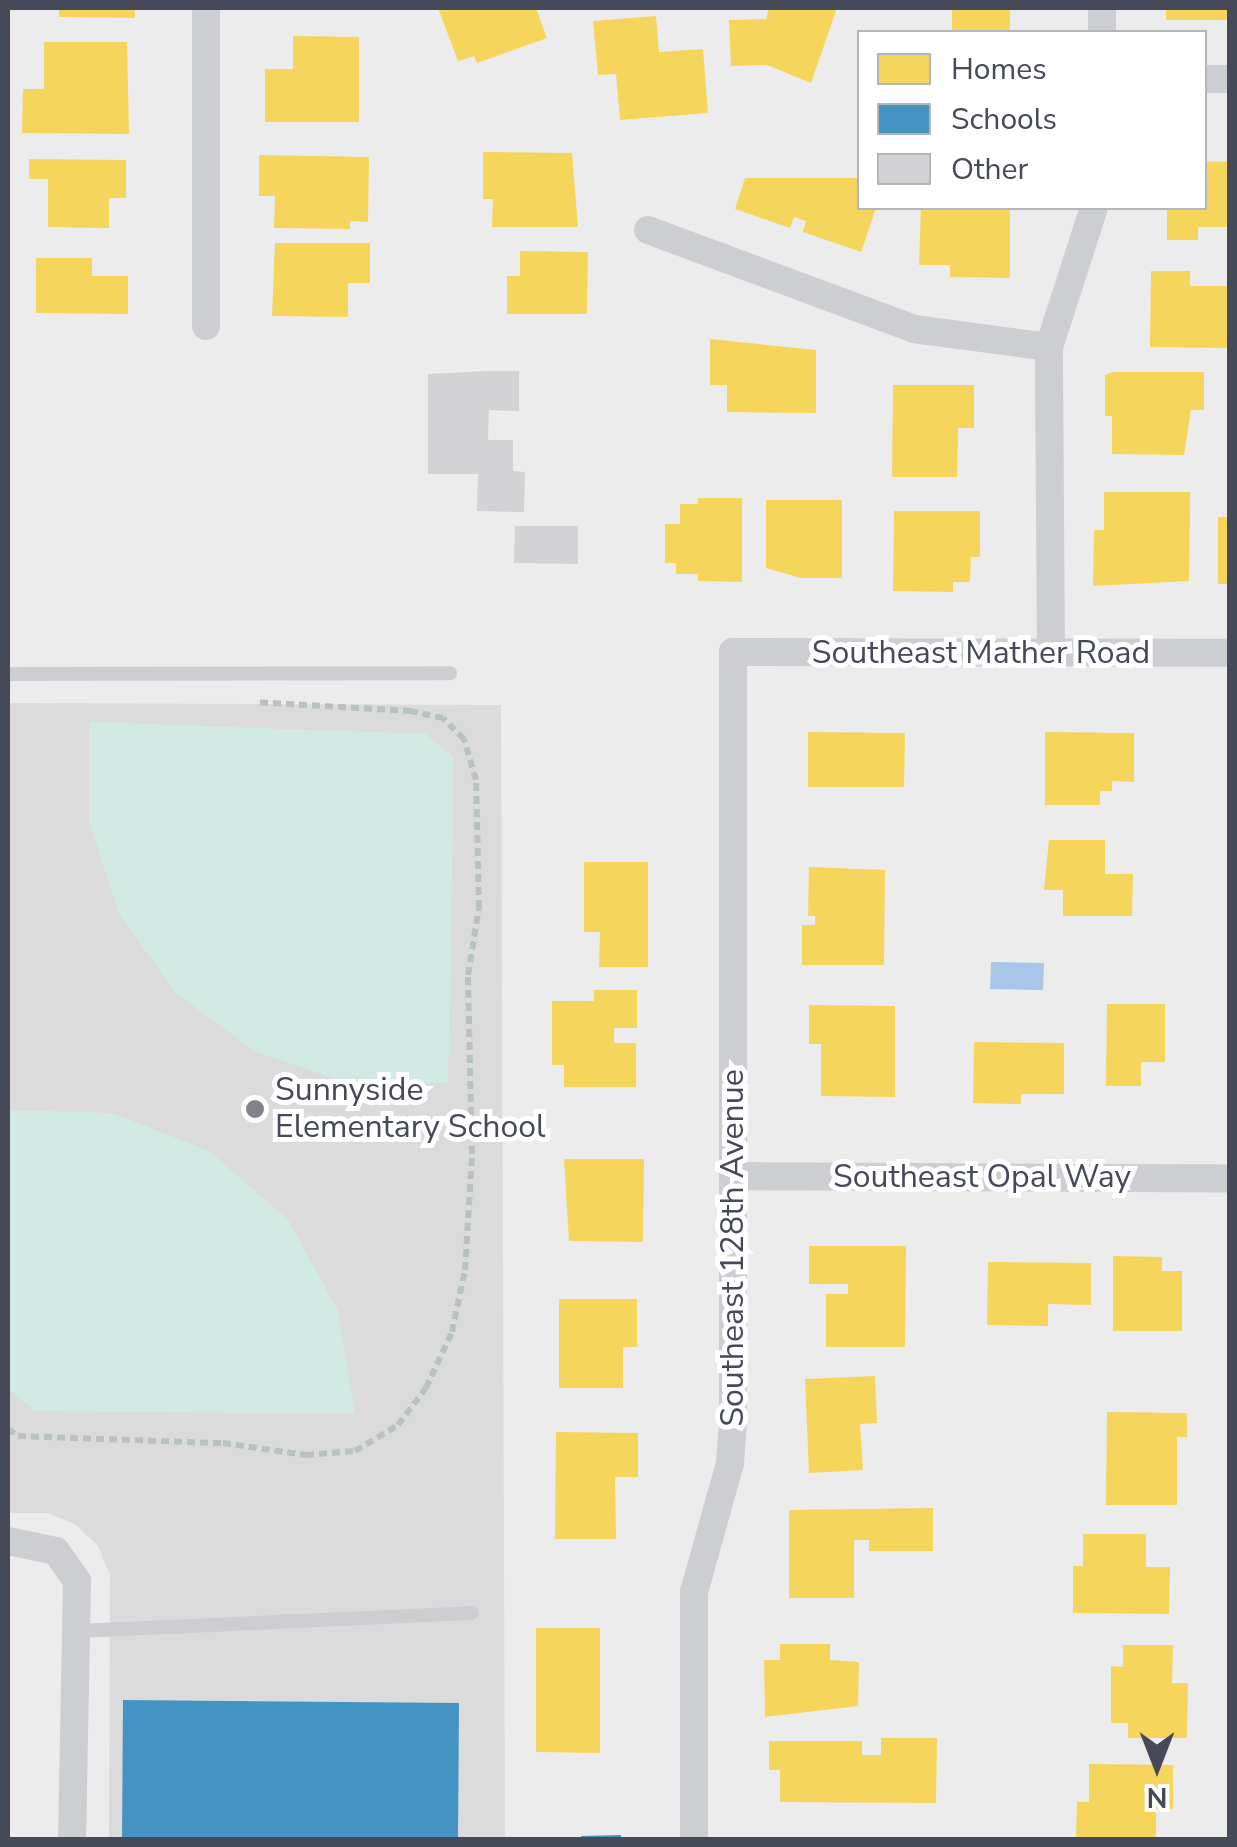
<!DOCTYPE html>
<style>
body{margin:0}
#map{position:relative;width:1237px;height:1847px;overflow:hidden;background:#edecec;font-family:"Nunito Sans",sans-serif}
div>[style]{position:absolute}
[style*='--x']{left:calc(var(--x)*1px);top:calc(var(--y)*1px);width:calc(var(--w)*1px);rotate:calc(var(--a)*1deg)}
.education>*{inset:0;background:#dbdbdc}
.green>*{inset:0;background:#d1ebe4}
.water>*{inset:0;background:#a7c6e8}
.homes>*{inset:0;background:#f6d55c}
.schools>*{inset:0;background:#4393c3}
.building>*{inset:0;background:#d3d3d5}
.path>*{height:6px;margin-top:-3px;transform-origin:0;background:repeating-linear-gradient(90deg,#b8c2c3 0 8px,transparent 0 13px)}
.service>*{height:14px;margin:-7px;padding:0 7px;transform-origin:7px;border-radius:7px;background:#cdced2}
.minor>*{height:28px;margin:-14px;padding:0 14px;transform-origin:14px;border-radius:14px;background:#cdced2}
.dots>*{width:28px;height:28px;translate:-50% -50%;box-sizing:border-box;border:5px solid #fff;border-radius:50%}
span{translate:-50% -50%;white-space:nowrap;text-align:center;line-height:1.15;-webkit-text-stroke:10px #fff;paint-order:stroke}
.street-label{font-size:32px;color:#454958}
.poi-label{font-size:32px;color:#454958}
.left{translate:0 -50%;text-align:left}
.frame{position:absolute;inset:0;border:10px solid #454958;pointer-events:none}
.legend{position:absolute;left:857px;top:30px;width:350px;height:180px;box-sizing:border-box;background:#fff;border:2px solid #b5b6bc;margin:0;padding:12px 18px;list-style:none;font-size:30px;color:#454958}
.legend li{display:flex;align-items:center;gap:20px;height:50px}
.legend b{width:50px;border:2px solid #b5b6bc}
.north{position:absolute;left:1107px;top:1717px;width:100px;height:100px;-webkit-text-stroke:8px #fff;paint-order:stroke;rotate:180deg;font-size:28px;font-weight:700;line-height:40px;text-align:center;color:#454958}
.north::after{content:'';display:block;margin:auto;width:35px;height:45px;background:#454958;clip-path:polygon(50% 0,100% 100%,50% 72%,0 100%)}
</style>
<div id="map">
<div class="education">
<i style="clip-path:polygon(8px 703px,501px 705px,505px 1839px,109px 1839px,110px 1575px,98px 1546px,76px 1525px,48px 1513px,8px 1513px)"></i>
</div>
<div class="green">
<i style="clip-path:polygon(89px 722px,426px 734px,454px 758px,448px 1083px,349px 1083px,256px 1052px,176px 993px,119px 914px,89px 820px)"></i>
<i style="clip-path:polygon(8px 1110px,112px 1113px,209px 1151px,288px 1220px,338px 1311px,355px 1414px,35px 1411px,8px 1388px)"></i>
</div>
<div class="water">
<i style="clip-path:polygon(991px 962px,1044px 963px,1043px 990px,990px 989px)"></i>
</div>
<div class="homes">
<i style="clip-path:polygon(59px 8px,135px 8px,135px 18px,59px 17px)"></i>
<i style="clip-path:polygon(438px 8px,536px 8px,547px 38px,477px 63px,474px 56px,458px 61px)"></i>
<i style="clip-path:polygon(769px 8px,837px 8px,811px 83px,767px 65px,731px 66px,729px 20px,766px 19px)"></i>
<i style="clip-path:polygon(952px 8px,1010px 8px,1010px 32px,952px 32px)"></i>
<i style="clip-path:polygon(1166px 8px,1230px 8px,1230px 20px,1166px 20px)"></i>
<i style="clip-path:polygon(656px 16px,659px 52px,703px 49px,708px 113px,620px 120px,616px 74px,598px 75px,593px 21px)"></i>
<i style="clip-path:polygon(293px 36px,359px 37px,359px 122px,265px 122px,265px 69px,293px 69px)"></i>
<i style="clip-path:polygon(44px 42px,127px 42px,129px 134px,22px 133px,23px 89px,44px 89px)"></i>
<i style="clip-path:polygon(483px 152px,572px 153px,578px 227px,492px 227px,493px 199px,483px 199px)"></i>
<i style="clip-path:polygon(259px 155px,369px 157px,368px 222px,350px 221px,350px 229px,274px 228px,275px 196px,259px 196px)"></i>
<i style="clip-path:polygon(29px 159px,126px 160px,126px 198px,109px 198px,109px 228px,48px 227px,48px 179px,29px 179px)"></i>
<i style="clip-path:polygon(1204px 161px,1230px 162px,1230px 227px,1198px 227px,1198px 240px,1167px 240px,1167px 208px,1204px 208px)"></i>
<i style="clip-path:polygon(745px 178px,860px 178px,860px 208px,876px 208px,861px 252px,803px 232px,806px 221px,794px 217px,790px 228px,735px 209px)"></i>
<i style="clip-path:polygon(921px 208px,1010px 208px,1010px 278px,950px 277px,950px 265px,919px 265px)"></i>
<i style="clip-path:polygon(275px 243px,370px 243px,370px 283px,348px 283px,348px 317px,272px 316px)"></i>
<i style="clip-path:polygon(520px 251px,588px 252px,587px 314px,507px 314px,507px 276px,520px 276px)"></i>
<i style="clip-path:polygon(36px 258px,92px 258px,92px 276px,128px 276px,128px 314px,36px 313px)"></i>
<i style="clip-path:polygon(1151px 271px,1190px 271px,1190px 286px,1230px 286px,1230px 348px,1150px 347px)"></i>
<i style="clip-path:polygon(710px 339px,816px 350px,816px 413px,727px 412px,727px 385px,710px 385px)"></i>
<i style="clip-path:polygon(1112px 372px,1204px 372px,1204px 410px,1191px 410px,1184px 455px,1112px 454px,1112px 416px,1105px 416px,1105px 375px)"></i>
<i style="clip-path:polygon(893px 385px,974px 385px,974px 428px,958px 428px,957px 477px,892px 477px)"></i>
<i style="clip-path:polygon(1104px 492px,1190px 492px,1189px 581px,1093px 586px,1094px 530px,1104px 530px)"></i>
<i style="clip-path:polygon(698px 498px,742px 498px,742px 582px,698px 581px,698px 574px,676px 574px,676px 563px,665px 563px,665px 524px,680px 524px,680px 504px,698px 504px)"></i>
<i style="clip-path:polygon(766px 500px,842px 500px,842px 578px,801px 578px,766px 568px)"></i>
<i style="clip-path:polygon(894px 511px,980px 511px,980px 557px,971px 557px,970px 582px,953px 582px,953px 592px,893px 591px)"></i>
<i style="clip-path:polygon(1218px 517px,1230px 517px,1230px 584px,1218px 584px)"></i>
<i style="clip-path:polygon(808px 732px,905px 733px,904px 787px,808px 787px)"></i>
<i style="clip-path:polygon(1045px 732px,1134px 733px,1134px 782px,1112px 781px,1112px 791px,1100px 791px,1100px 805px,1045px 805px)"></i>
<i style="clip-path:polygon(1049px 840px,1105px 840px,1105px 874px,1133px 874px,1132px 916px,1063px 916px,1063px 890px,1044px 890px)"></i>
<i style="clip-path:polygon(584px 862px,648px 862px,648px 967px,599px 967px,600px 932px,584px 932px)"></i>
<i style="clip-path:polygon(809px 867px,885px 870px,884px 965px,802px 965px,802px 925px,815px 925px,815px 916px,808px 916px)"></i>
<i style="clip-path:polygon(594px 990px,637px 990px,637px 1028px,614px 1028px,614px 1043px,636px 1043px,636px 1087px,564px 1087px,564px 1065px,552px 1065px,552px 1001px,594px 1001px)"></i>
<i style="clip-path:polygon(1107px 1004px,1165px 1004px,1165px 1062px,1141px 1062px,1141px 1086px,1106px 1086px)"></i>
<i style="clip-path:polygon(809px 1005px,895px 1006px,895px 1097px,821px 1096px,821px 1044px,809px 1044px)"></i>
<i style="clip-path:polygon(974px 1042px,1064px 1043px,1064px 1094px,1021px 1094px,1021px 1104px,973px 1103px)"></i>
<i style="clip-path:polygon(564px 1159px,644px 1159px,643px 1242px,569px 1241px)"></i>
<i style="clip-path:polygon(809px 1246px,906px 1246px,905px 1347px,826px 1347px,826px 1294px,848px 1294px,848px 1284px,809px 1284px)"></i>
<i style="clip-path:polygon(1113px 1256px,1162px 1257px,1162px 1271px,1182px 1271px,1182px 1331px,1113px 1331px)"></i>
<i style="clip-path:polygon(988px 1262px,1091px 1263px,1091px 1305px,1048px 1304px,1048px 1326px,987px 1325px)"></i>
<i style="clip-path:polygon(559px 1299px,637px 1299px,637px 1347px,623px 1347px,623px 1388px,559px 1388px)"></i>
<i style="clip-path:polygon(875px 1376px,877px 1423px,860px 1424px,863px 1470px,809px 1473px,805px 1379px)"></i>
<i style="clip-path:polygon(1107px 1412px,1187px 1413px,1187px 1437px,1177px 1437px,1177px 1505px,1106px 1505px)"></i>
<i style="clip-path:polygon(556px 1432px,638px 1433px,638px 1477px,615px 1477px,616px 1539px,555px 1539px)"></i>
<i style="clip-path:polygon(933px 1508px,933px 1551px,869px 1551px,869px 1540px,854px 1540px,854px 1598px,789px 1598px,789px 1510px)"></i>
<i style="clip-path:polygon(1083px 1534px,1146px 1534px,1146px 1567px,1170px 1567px,1169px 1614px,1073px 1613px,1073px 1566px,1083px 1566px)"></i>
<i style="clip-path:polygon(536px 1628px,600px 1628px,600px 1753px,536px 1752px)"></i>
<i style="clip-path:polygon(780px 1644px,830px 1644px,830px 1660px,859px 1662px,858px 1706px,765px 1717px,764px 1660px,780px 1660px)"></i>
<i style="clip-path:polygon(1123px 1645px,1173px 1645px,1172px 1683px,1188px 1683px,1187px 1738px,1128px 1738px,1128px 1723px,1111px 1723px,1111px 1666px,1123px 1667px)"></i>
<i style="clip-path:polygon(881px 1738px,937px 1738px,936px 1803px,780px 1802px,780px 1770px,769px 1770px,769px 1741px,862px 1741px,862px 1755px,881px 1755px)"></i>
<i style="clip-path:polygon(1089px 1764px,1173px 1765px,1173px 1809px,1156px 1809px,1156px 1840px,1076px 1840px,1077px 1802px,1089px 1802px)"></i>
</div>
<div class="schools">
<i style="clip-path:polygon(123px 1700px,459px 1703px,458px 1840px,122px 1840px)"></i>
<i style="clip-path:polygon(621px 1835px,621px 1840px,581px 1840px,581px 1836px)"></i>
</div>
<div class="building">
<i style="clip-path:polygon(489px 371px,519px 371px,519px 411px,489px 410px,488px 440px,513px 440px,513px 471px,525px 472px,524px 512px,477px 511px,478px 474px,428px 474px,428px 374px)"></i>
<i style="clip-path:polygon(515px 526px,578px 526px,578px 564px,514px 563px)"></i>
</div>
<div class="path">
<i style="--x:8;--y:1429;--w:12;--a:35"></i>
<i style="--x:18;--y:1436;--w:205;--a:2"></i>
<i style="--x:223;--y:1443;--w:84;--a:8.2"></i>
<i style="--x:306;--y:1455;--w:49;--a:-4.7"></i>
<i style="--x:355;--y:1451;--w:50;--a:-31.2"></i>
<i style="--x:398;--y:1425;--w:46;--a:-52.9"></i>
<i style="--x:426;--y:1388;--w:62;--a:-65.1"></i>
<i style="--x:452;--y:1332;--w:63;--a:-78.2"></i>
<i style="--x:465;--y:1270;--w:116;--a:-86.5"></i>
<i style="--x:472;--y:1154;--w:179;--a:-91.3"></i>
<i style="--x:468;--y:975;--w:68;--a:-80.7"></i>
<i style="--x:479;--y:908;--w:128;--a:-91.3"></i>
<i style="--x:476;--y:780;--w:43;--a:-106.3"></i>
<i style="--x:464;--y:739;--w:30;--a:-135"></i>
<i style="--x:443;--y:718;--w:33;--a:-168"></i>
<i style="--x:411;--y:711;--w:154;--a:-176.7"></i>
</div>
<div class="service">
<i style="--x:8;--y:674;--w:442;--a:-0.1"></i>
<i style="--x:78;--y:1631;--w:394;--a:-2.6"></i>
</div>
<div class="minor">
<i style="--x:1102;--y:8;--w:24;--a:90"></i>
<i style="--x:1204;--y:79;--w:26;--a:0"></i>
<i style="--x:648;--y:230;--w:284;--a:20.4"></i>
<i style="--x:914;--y:329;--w:136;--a:7.6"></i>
<i style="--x:206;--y:326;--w:318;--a:-90"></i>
<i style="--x:1051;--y:654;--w:307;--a:-90.4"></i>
<i style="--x:1049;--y:347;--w:146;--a:-72.1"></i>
<i style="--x:734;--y:1176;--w:496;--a:0.3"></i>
<i style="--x:8;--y:1541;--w:49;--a:11.8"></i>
<i style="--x:56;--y:1551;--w:37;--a:55"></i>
<i style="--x:77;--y:1581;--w:259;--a:91.1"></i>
<i style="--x:694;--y:1840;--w:248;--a:-90"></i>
<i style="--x:694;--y:1592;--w:134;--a:-74.4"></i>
<i style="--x:730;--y:1463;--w:41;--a:-85.8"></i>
<i style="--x:733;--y:1422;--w:770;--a:-90"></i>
<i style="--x:733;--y:652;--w:497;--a:0.1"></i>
</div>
<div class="dots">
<i style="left:255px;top:1109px;background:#80828c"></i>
</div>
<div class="street-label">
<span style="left:981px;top:653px">Southeast Mather Road</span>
<span style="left:982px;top:1177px">Southeast Opal Way</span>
<span style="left:733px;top:1248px;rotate:-90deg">Southeast 128th Avenue</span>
</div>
<div class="poi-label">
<span class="left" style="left:275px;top:1109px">Sunnyside<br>Elementary School</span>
</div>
<div class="frame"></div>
<ul class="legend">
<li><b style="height:28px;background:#f6d55c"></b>Homes</li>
<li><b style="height:28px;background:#4393c3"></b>Schools</li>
<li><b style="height:28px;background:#d3d3d5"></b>Other</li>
</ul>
<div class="north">N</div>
</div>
